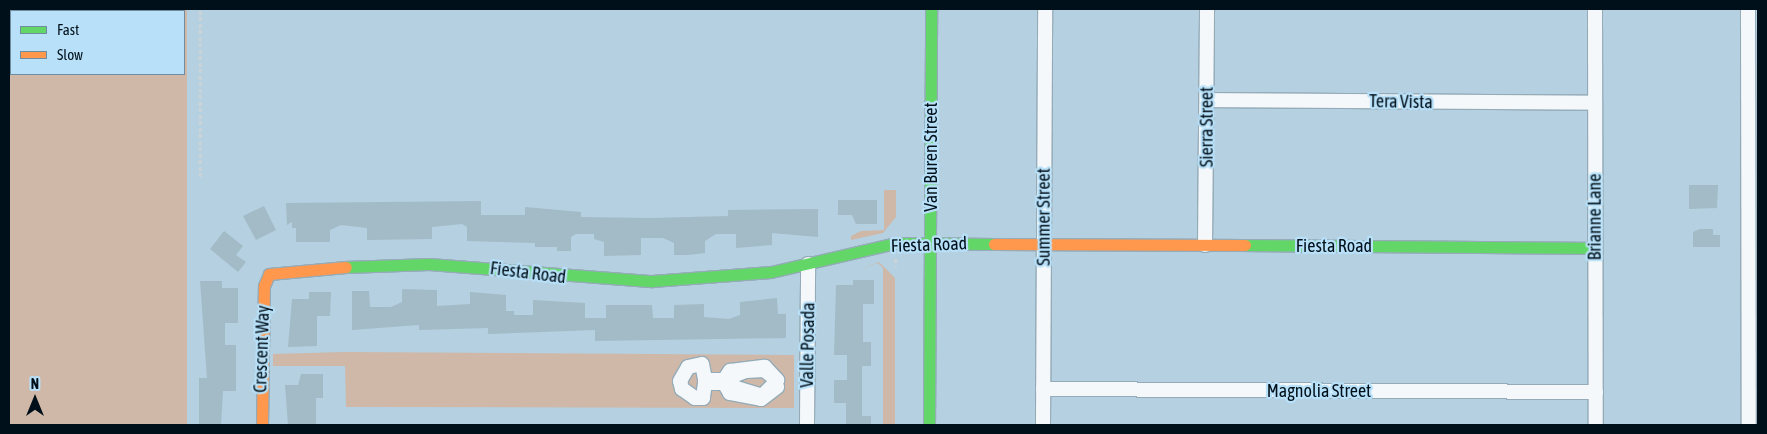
<!DOCTYPE html>
<style>
body{margin:0}
#map{position:relative;width:1767px;height:434px;overflow:hidden;background:#b4d0e1;font-family:"Asap Condensed",sans-serif}
div>[style]{position:absolute}
[style*='--x']{left:calc(var(--x)*1px);top:calc(var(--y)*1px);width:calc(var(--w)*1px);rotate:calc(var(--a)*1deg)}
.green>*{inset:0;background:#cfb8a8}
.building>*{inset:0;background:#a3bbc6}
.path>*{height:2.5px;margin-top:-1.25px;transform-origin:0;background:repeating-linear-gradient(90deg,#cad3d8 0 4px,transparent 0 6.5px)}
.roads{filter:drop-shadow(1px 0 #95abb8) drop-shadow(-1px 0 #95abb8) drop-shadow(0 1px #95abb8) drop-shadow(0 -1px #95abb8)}
.street>*{height:14px;margin:-7px;padding:0 7px;transform-origin:7px;border-radius:7px;background:#f4f8fa}
.fast>*{height:11px;margin:-5.5px;padding:0 5.5px;transform-origin:5.5px;border-radius:5.5px;background:#63d668}
.slow>*{height:11px;margin:-5.5px;padding:0 5.5px;transform-origin:5.5px;border-radius:5.5px;background:#ff974d}
span{translate:-50% -50%;white-space:nowrap;text-align:center;line-height:1.15;-webkit-text-stroke:4.5px #b8e1f9;paint-order:stroke}
.street-label{font-size:18px;color:#00101a}
.frame{position:absolute;inset:0;border:10px solid #00101a;pointer-events:none}
.legend{position:absolute;left:10px;top:10px;width:175px;height:65px;box-sizing:border-box;background:#b8e1f9;border:1px solid #6e8da0;margin:0;padding:6px 9px;list-style:none;font-size:15px;color:#00101a}
.legend li{display:flex;align-items:center;gap:10px;height:25px}
.legend b{width:25px;border:1px solid #6e8da0}
.north{position:absolute;left:10px;top:374px;width:50px;height:50px;-webkit-text-stroke:4px #b8e1f9;paint-order:stroke;rotate:0deg;font-size:14px;font-weight:700;line-height:20px;text-align:center;color:#00101a}
.north::after{content:'';display:block;margin:auto;width:18px;height:22px;background:#00101a;clip-path:polygon(50% 0,100% 100%,50% 72%,0 100%)}
</style>
<div id="map">
<div class="green">
<i style="clip-path:polygon(evenodd,9px 9px,187px 9px,187px 425px,9px 425px,9px 9px,11px 11px,184px 11px,184px 74px,11px 74px,11px 11px)"></i>
<i style="clip-path:polygon(884px 190px,896px 190px,896px 217px,883px 233px,851px 240px,851px 236px,861px 231px,884px 230px)"></i>
<i style="clip-path:polygon(879px 262px,895px 278px,895px 425px,883px 425px,883px 268px,878px 263px,859px 270px)"></i>
<i style="clip-path:polygon(345px 352px,794px 355px,794px 408px,346px 407px,345px 366px,273px 366px,273px 354px)"></i>
</div>
<div class="building">
<i style="clip-path:polygon(1689px 185px,1718px 185px,1717px 208px,1689px 209px)"></i>
<i style="clip-path:polygon(838px 200px,877px 200px,877px 224px,856px 224px,852px 215px,838px 215px)"></i>
<i style="clip-path:polygon(481px 201px,481px 215px,525px 215px,525px 207px,581px 212px,581px 217px,650px 218px,728px 216px,728px 210px,818px 209px,818px 237px,772px 233px,772px 245px,736px 248px,736px 234px,716px 234px,705px 241px,705px 253px,688px 255px,674px 255px,674px 243px,663px 238px,641px 238px,641px 255px,604px 256px,604px 242px,594px 239px,594px 234px,576px 234px,571px 237px,571px 251px,557px 251px,557px 247px,535px 247px,535px 243px,467px 241px,467px 227px,462px 224px,432px 227px,432px 239px,367px 240px,367px 228px,341px 225px,330px 230px,330px 242px,296px 242px,296px 228px,292px 228px,292px 222px,287px 225px,286px 203px)"></i>
<i style="clip-path:polygon(264px 206px,276px 230px,256px 240px,243px 216px)"></i>
<i style="clip-path:polygon(1700px 229px,1713px 229px,1713px 235px,1720px 235px,1720px 247px,1693px 247px,1693px 232px)"></i>
<i style="clip-path:polygon(224px 231px,243px 246px,236px 255px,246px 262px,238px 272px,210px 249px)"></i>
<i style="clip-path:polygon(853px 280px,874px 280px,874px 304px,863px 304px,863px 342px,871px 342px,871px 366px,862px 366px,862px 416px,871px 416px,871px 425px,846px 425px,846px 403px,834px 403px,834px 380px,847px 380px,847px 355px,834px 355px,836px 285px,853px 285px)"></i>
<i style="clip-path:polygon(200px 281px,222px 281px,222px 288px,238px 288px,238px 323px,225px 323px,225px 345px,236px 345px,236px 391px,223px 391px,221px 425px,199px 425px,199px 378px,207px 378px)"></i>
<i style="clip-path:polygon(402px 289px,437px 290px,437px 306px,470px 304px,470px 292px,506px 295px,506px 311px,514px 311px,514px 315px,533px 315px,533px 300px,585px 303px,585px 318px,606px 318px,606px 305px,652px 305px,653px 318px,674px 318px,674px 305px,704px 304px,704px 317px,729px 319px,740px 315px,740px 302px,777px 298px,778px 314px,786px 314px,786px 338px,595px 341px,595px 330px,488px 334px,488px 328px,419px 330px,419px 325px,352px 330px,352px 291px,369px 291px,370px 307px,391px 307px,402px 302px)"></i>
<i style="clip-path:polygon(309px 292px,331px 292px,330px 316px,317px 316px,317px 346px,288px 347px,292px 299px,309px 299px)"></i>
<i style="clip-path:polygon(301px 374px,323px 374px,323px 398px,316px 398px,316px 425px,288px 425px,285px 385px,298px 385px)"></i>
</div>
<div class="path">
<i style="--x:200;--y:177;--w:168;--a:-90"></i>
<i style="--x:896;--y:259;--w:8;--a:90"></i>
</div>
<div class="roads">
<div class="street">
<i style="--x:1595;--y:9;--w:416;--a:89.9"></i>
<i style="--x:1748;--y:9;--w:416;--a:89.9"></i>
<i style="--x:1207;--y:100;--w:387;--a:0.4"></i>
<i style="--x:1205;--y:245;--w:236;--a:-89.5"></i>
<i style="--x:702;--y:364;--w:16;--a:79"></i>
<i style="--x:705;--y:380;--w:19;--a:0"></i>
<i style="--x:724;--y:380;--w:11;--a:-56"></i>
<i style="--x:730;--y:371;--w:35;--a:-7"></i>
<i style="--x:765;--y:367;--w:18;--a:47"></i>
<i style="--x:777;--y:380;--w:16;--a:-142"></i>
<i style="--x:764;--y:370;--w:18;--a:177"></i>
<i style="--x:746;--y:371;--w:15;--a:160"></i>
<i style="--x:732;--y:376;--w:11;--a:85"></i>
<i style="--x:733;--y:387;--w:30;--a:17"></i>
<i style="--x:762;--y:396;--w:17;--a:-45"></i>
<i style="--x:774;--y:384;--w:4;--a:45"></i>
<i style="--x:777;--y:387;--w:20;--a:143"></i>
<i style="--x:761;--y:399;--w:32;--a:-169"></i>
<i style="--x:730;--y:393;--w:12;--a:-121"></i>
<i style="--x:724;--y:383;--w:19;--a:180"></i>
<i style="--x:705;--y:383;--w:15;--a:98"></i>
<i style="--x:703;--y:398;--w:8;--a:180"></i>
<i style="--x:695;--y:398;--w:16;--a:-145"></i>
<i style="--x:682;--y:389;--w:8;--a:-104"></i>
<i style="--x:680;--y:381;--w:16;--a:-60"></i>
<i style="--x:688;--y:367;--w:14;--a:-12"></i>
<i style="--x:1043;--y:389;--w:553;--a:0.31"></i>
<i style="--x:807;--y:425;--w:161;--a:-89.6"></i>
<i style="--x:1043;--y:425;--w:416;--a:-89.7"></i>
</div>
<div class="fast">
<i style="--x:1245;--y:245;--w:350;--a:0.5"></i>
<i style="--x:346;--y:267;--w:83;--a:-2.1"></i>
<i style="--x:429;--y:264;--w:224;--a:4.4"></i>
<i style="--x:652;--y:281;--w:119;--a:-4.3"></i>
<i style="--x:771;--y:272;--w:128;--a:-13.1"></i>
<i style="--x:896;--y:243;--w:98;--a:0.6"></i>
<i style="--x:929;--y:425;--w:416;--a:-89.7"></i>
</div>
<div class="slow">
<i style="--x:994;--y:244;--w:251;--a:0.2"></i>
<i style="--x:262;--y:425;--w:139;--a:-89.2"></i>
<i style="--x:264;--y:286;--w:13;--a:-67"></i>
<i style="--x:269;--y:274;--w:77;--a:-5.2"></i>
</div>
</div>
<div class="street-label">
<span style="left:1401px;top:102px;rotate:1deg">Tera Vista</span>
<span style="left:1207px;top:127px;rotate:-90deg">Sierra Street</span>
<span style="left:931px;top:157px;rotate:-90deg">Van Buren Street</span>
<span style="left:1044px;top:217px;rotate:-90deg">Summer Street</span>
<span style="left:1595px;top:217px;rotate:-90deg">Brianne Lane</span>
<span style="left:929px;top:245px;rotate:-2deg">Fiesta Road</span>
<span style="left:1334px;top:246px">Fiesta Road</span>
<span style="left:528px;top:273px;rotate:7deg">Fiesta Road</span>
<span style="left:808px;top:345px;rotate:-89deg">Valle Posada</span>
<span style="left:262px;top:349px;rotate:-88deg">Crescent Way</span>
<span style="left:1319px;top:391px">Magnolia Street</span>
</div>
<div class="frame"></div>
<ul class="legend">
<li><b style="height:6px;background:#63d668"></b>Fast</li>
<li><b style="height:6px;background:#ff974d"></b>Slow</li>
</ul>
<div class="north">N</div>
</div>
